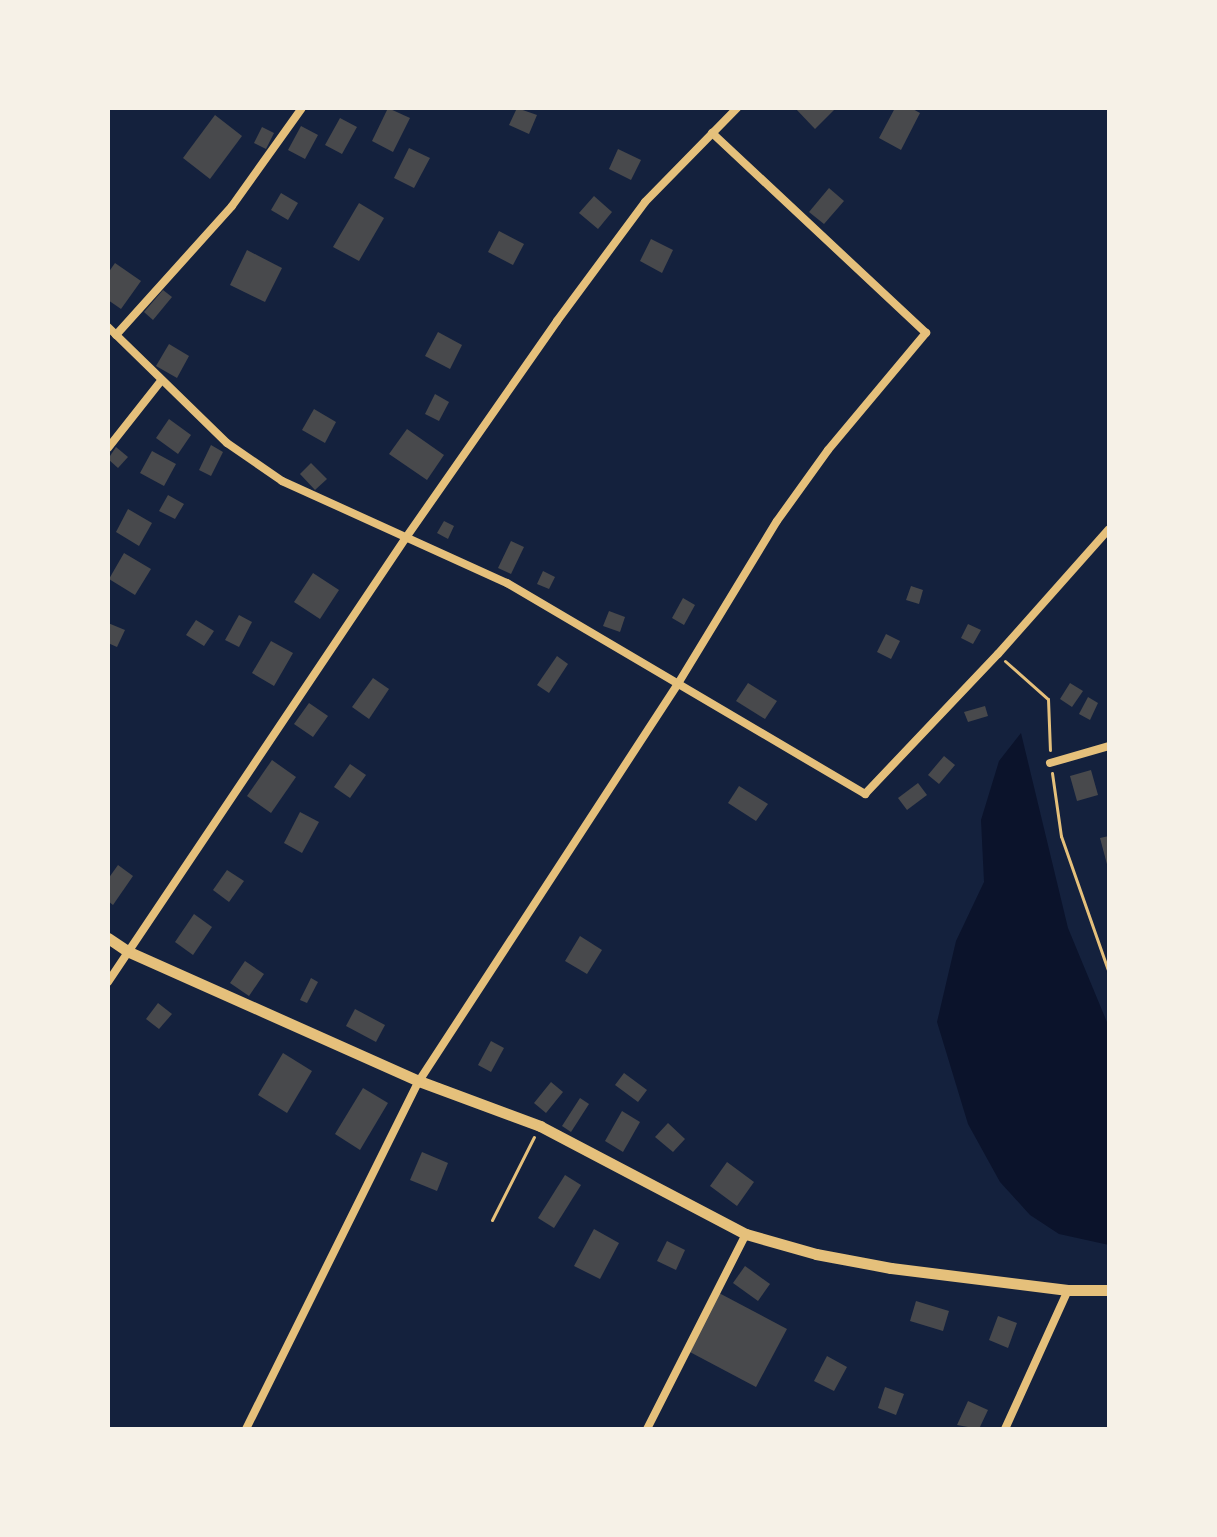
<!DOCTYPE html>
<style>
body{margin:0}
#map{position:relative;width:1217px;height:1537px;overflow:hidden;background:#14213d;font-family:"Exo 2",sans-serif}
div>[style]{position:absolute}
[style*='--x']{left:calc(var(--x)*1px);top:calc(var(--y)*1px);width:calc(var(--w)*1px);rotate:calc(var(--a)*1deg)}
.water>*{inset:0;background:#0b132b}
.building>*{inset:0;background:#48494c}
.path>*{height:3px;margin:-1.5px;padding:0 1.5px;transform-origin:1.5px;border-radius:1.5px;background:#e5c07b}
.minor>*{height:8px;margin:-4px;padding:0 4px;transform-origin:4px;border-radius:4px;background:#e5c07b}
.tertiary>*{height:11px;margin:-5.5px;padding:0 5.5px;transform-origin:5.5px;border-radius:5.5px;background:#e5c07b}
span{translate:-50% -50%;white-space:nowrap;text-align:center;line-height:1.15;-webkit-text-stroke:6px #f6f1e7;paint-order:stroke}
.frame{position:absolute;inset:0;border:110px solid #f6f1e7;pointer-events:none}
</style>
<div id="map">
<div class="water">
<i style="clip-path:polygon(1021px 733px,1068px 928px,1109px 1027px,1109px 1245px,1059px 1234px,1030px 1215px,1000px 1182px,968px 1124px,937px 1022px,956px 941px,984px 882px,981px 820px,999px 761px)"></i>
</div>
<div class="building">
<i style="clip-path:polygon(388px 108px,410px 118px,393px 152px,372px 141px)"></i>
<i style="clip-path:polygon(517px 108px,537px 115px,529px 134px,509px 125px)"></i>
<i style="clip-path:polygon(795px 108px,836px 108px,815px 129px)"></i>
<i style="clip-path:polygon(895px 108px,911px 108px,920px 113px,901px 150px,879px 138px)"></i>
<i style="clip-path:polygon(215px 115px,242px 136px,210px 179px,183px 158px)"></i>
<i style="clip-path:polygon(340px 118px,357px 127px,342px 154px,325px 145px)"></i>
<i style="clip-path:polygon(301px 126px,318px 135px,305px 159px,288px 150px)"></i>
<i style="clip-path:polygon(262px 127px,274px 133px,266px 149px,254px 143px)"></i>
<i style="clip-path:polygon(409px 148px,430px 158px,414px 188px,394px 178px)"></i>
<i style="clip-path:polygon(618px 149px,641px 160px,631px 180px,609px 169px)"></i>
<i style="clip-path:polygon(829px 188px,844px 201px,824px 224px,809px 212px)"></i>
<i style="clip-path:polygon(281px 193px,298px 203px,288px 220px,271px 210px)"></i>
<i style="clip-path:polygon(594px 196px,612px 212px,598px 229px,579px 213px)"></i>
<i style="clip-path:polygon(359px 203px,384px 218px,359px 261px,333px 247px)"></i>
<i style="clip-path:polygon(499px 231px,524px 244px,513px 265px,488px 252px)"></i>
<i style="clip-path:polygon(651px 239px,673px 250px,662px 273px,640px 261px)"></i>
<i style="clip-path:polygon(247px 250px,282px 268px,265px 302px,230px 285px)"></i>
<i style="clip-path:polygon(115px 263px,141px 281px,121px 309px,108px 300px,108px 273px)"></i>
<i style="clip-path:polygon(163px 290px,172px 297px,153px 320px,144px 312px)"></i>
<i style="clip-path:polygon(438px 332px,462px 345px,450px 369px,425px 356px)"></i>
<i style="clip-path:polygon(169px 344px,189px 356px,177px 378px,156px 366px)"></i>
<i style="clip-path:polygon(435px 394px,449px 402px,439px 421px,425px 414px)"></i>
<i style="clip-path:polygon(314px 409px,336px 422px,325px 443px,302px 430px)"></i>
<i style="clip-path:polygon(169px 419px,191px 435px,178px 454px,156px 438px)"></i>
<i style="clip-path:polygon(407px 429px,444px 455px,427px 480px,389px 454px)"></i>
<i style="clip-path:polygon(211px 445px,223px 452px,211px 476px,199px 470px)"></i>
<i style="clip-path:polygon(116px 447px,128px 457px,118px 468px,108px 459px)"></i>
<i style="clip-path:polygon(152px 451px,176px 464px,164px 486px,140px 473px)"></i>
<i style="clip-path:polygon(311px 463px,327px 479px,315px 490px,300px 474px)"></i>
<i style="clip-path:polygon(168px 495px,184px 504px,175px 519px,159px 511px)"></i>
<i style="clip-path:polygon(128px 509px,152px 523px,139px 546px,116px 532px)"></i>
<i style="clip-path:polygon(444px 521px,454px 526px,448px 539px,437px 533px)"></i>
<i style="clip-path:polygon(511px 541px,524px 547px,511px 574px,498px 568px)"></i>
<i style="clip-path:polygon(124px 553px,151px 569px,135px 595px,109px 579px)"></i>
<i style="clip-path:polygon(543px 571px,555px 577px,549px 589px,537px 584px)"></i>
<i style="clip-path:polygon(313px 573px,339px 590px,320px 619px,294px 602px)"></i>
<i style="clip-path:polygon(911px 586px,923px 590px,919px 604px,906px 600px)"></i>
<i style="clip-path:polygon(683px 598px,695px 605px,684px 625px,672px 618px)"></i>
<i style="clip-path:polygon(609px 611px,625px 617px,620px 632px,603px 626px)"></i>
<i style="clip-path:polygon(239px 615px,252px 622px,239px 647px,225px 640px)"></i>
<i style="clip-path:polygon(196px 620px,214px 631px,204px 646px,186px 635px)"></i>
<i style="clip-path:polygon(108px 623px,125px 630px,117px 647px,108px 643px)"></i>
<i style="clip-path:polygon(968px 624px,981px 630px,973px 644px,961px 638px)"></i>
<i style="clip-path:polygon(886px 634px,900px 641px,891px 659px,877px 652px)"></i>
<i style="clip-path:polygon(271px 641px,293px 653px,274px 686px,252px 673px)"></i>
<i style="clip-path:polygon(557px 656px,568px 664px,549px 693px,537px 685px)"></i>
<i style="clip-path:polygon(373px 678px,389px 689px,369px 719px,352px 707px)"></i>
<i style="clip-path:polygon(748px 683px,777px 701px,765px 719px,736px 701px)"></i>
<i style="clip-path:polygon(1070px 683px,1083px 691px,1072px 707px,1060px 699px)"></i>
<i style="clip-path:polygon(1088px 697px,1098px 703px,1090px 720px,1079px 714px)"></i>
<i style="clip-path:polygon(309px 703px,328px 716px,313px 737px,294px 724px)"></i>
<i style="clip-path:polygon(985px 706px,988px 716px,968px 722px,964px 712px)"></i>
<i style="clip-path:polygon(944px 756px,955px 765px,939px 784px,928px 775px)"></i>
<i style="clip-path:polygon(272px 760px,296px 777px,271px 813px,247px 796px)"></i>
<i style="clip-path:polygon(350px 764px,366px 775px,350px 798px,334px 787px)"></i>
<i style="clip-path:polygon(1091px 770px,1098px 795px,1077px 801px,1070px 776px)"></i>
<i style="clip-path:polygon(918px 783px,927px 795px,907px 810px,898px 798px)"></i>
<i style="clip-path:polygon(739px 786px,768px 804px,756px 821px,728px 803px)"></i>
<i style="clip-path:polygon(300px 812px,319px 822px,302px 853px,284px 843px)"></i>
<i style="clip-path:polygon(1109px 836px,1109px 867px,1108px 868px,1100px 838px)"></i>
<i style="clip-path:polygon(118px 865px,133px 876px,113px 905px,108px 901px,108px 879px)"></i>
<i style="clip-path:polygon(227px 870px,244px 881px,229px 902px,213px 890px)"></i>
<i style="clip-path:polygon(194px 914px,212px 927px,193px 955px,175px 942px)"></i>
<i style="clip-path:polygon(580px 936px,602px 950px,587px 974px,565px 961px)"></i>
<i style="clip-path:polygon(245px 961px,264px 974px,249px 996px,230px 983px)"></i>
<i style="clip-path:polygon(311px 978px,318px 982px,307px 1003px,300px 1000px)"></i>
<i style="clip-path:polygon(158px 1003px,172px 1014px,159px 1029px,146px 1019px)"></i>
<i style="clip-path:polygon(355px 1009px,385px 1025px,376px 1042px,346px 1026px)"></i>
<i style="clip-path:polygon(491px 1041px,504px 1048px,491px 1072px,478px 1065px)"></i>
<i style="clip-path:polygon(283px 1053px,312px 1071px,287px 1113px,258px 1095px)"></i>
<i style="clip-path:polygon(624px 1073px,647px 1090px,638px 1102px,615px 1085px)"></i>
<i style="clip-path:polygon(551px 1082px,563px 1092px,546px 1113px,534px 1103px)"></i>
<i style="clip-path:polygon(363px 1088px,388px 1103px,360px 1150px,335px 1134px)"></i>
<i style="clip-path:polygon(580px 1098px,589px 1104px,571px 1132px,562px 1126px)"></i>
<i style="clip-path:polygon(622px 1111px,640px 1122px,623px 1152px,605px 1141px)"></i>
<i style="clip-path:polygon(668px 1123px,685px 1139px,673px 1152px,655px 1137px)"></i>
<i style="clip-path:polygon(422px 1152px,448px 1163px,437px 1191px,410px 1180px)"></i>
<i style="clip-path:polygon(727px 1162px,754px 1182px,737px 1206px,710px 1186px)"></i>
<i style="clip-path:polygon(565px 1175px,581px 1185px,554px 1228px,538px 1218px)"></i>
<i style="clip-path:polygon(594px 1229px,619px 1243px,600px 1279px,574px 1266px)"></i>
<i style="clip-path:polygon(667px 1241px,685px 1250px,676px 1270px,657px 1261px)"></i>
<i style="clip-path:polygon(745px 1266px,770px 1284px,758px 1301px,733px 1283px)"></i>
<i style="clip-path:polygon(719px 1293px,787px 1329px,756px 1387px,688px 1351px)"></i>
<i style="clip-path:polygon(916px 1301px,949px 1311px,943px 1331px,910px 1321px)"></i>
<i style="clip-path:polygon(998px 1316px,1017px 1323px,1008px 1348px,989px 1340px)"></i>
<i style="clip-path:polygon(827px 1356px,847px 1367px,834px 1391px,814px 1381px)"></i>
<i style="clip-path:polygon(885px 1387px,904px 1394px,896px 1415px,878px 1408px)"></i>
<i style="clip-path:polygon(968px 1401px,988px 1410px,979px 1429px,957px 1425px)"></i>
</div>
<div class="path">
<i style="--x:1005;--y:661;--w:57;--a:41.5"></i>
<i style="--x:1048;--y:699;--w:51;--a:87.8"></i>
<i style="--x:1052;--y:773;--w:64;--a:81.9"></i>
<i style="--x:1061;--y:836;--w:145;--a:70.7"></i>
<i style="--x:492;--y:1220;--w:93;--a:-63.2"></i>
</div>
<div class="minor">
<i style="--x:108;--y:327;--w:166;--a:44.3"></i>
<i style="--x:227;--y:443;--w:67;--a:34.6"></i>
<i style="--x:282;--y:481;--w:247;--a:24.4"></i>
<i style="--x:507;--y:583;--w:416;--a:30.5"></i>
<i style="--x:865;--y:794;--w:193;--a:-46.5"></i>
<i style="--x:998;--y:654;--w:167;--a:-48.4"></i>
<i style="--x:116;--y:335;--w:173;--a:-48"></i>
<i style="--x:232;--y:206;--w:120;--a:-54.5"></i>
<i style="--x:108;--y:448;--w:85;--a:-51.7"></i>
<i style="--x:1050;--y:763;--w:61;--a:-16.1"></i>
<i style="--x:108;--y:982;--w:533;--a:-56.16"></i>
<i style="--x:405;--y:539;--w:266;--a:-55.1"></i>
<i style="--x:557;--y:321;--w:148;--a:-53.5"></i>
<i style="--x:645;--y:202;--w:132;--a:-45.6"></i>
<i style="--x:246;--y:1429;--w:389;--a:-63.6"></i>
<i style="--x:419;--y:1081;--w:476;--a:-56.9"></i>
<i style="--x:679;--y:682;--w:188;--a:-58.7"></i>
<i style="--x:777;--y:521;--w:87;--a:-54.3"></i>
<i style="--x:828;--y:450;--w:153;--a:-50.1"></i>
<i style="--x:926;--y:333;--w:293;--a:-136.9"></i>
<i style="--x:647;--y:1429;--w:219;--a:-63.1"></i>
<i style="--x:1005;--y:1429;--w:153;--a:-65.6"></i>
</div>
<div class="tertiary">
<i style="--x:108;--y:938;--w:23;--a:34"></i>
<i style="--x:127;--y:951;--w:320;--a:24"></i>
<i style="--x:419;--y:1081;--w:129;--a:20.4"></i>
<i style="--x:540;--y:1126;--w:233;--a:27.7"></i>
<i style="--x:746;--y:1234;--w:73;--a:15.9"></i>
<i style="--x:816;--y:1254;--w:76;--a:10.6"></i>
<i style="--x:891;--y:1268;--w:178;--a:7.1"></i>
<i style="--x:1068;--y:1290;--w:41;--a:0"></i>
</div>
<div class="frame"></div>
</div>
